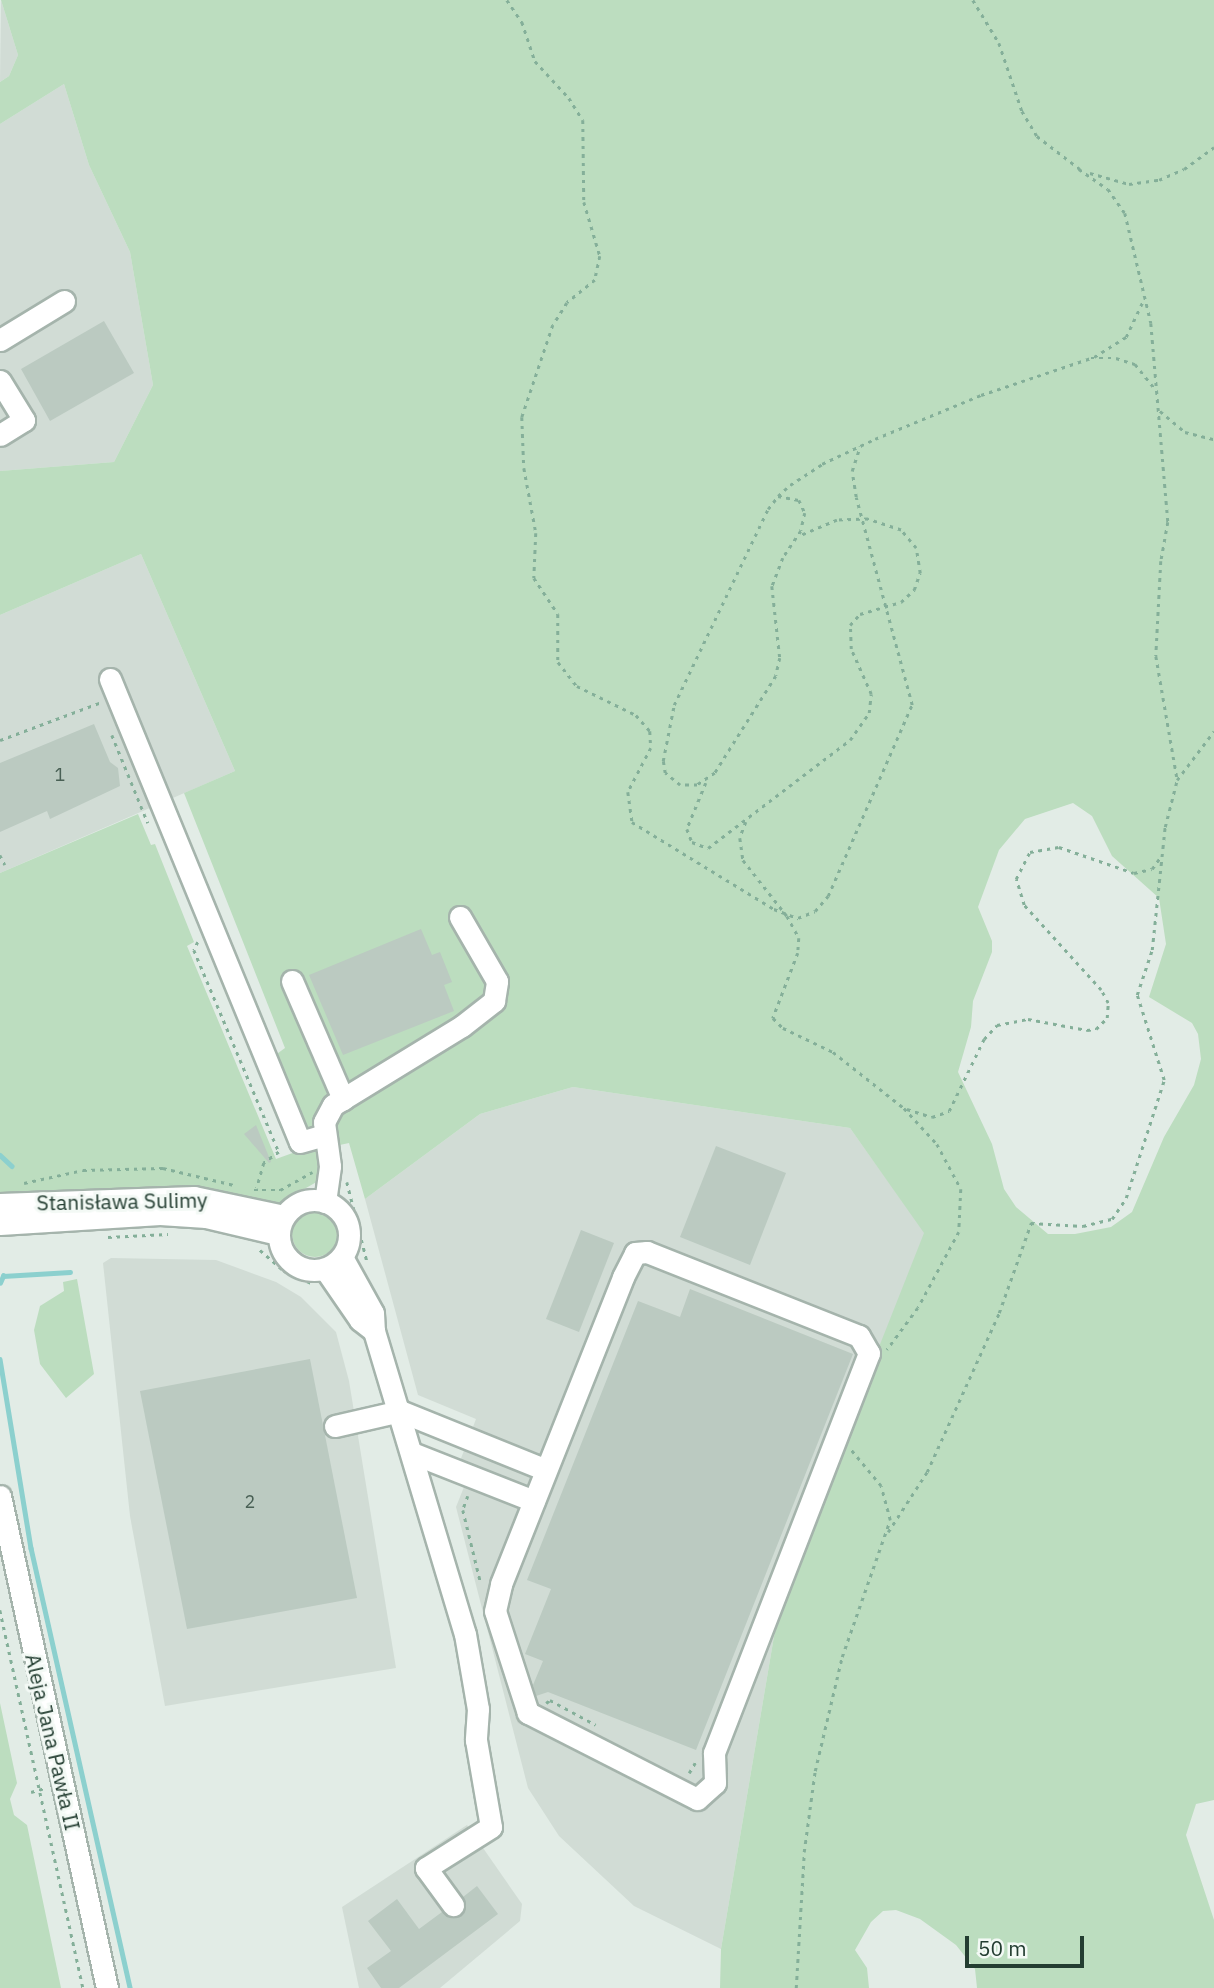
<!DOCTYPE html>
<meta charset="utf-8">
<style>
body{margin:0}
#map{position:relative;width:1214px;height:1988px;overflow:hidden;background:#e2ece6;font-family:"IBM Plex Sans",sans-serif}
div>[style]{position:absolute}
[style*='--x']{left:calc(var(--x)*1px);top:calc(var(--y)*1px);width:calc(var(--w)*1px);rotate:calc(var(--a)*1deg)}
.built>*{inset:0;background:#d1dcd5}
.green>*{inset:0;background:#bcddbf}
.round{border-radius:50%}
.stream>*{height:4.5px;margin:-2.25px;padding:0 2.25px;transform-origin:2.25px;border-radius:2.25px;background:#8cd0ce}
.building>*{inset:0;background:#bbcac1}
.path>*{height:2.5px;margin-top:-1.25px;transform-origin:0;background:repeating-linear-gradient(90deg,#84af99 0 3.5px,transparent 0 8.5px)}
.roads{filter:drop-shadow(2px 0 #a5b4ac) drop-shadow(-2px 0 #a5b4ac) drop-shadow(0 2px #a5b4ac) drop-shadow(0 -2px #a5b4ac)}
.minor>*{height:21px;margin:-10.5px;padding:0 10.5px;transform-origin:10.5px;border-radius:10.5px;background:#fff}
.minor>.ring{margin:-10.5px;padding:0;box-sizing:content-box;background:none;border:21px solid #fff;border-radius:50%}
span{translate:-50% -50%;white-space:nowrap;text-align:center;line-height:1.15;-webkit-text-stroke:6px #f3f9f5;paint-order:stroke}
.number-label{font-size:18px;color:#496055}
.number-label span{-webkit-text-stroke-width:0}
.street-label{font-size:21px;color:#233d31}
.scale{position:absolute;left:965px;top:1936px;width:119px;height:32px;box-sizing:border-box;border:4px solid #233d31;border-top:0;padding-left:9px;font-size:21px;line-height:24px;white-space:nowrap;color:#233d31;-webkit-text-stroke:5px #f3f9f5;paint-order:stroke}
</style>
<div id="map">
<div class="built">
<i style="clip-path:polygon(1px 0,18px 55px,9px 76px,0 82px)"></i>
<i style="clip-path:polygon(64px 84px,89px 165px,130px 252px,153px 385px,114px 462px,0 471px,0 124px)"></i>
<i style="clip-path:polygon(141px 554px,235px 771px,0 873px,0 615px)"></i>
<i style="clip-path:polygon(573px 1087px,850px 1128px,925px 1233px,781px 1595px,721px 1949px,634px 1906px,559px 1836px,528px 1788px,456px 1507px,472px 1467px,460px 1461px,476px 1419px,418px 1395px,365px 1199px,480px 1114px)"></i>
<i style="clip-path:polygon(111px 1258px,216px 1260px,276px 1282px,301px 1297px,336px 1332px,349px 1381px,396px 1668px,165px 1706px,130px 1516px,103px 1263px)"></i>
<i style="clip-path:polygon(467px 1825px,522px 1904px,520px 1921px,440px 1988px,359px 1988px,342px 1907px)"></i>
</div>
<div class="green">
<i style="clip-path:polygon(evenodd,1px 0,1214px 0,1214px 1800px,1196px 1804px,1186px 1835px,1214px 1920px,1214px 1988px,977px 1988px,975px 1969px,956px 1945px,920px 1919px,896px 1910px,883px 1911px,871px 1922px,855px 1950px,867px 1968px,869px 1988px,720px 1988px,721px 1949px,781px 1595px,924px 1233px,850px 1128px,573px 1087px,480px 1114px,365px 1199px,349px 1143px,335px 1146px,303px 1126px,274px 1056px,285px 1048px,184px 793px,235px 771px,141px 554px,0 615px,0 471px,114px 462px,153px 385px,130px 252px,89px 165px,64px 84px,0 124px,0 82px,9px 76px,18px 55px,1px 0,1073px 803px,1092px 816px,1112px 856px,1159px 898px,1166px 944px,1149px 997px,1192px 1023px,1198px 1034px,1201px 1059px,1194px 1085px,1164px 1137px,1132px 1212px,1111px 1227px,1075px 1234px,1048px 1234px,1016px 1207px,1004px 1189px,992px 1144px,958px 1072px,971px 1027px,973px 1001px,992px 952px,992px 941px,978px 907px,999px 850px,1025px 819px,1073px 803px)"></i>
<i style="clip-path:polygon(138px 814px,151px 845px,155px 844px,194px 942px,187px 946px,276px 1159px,312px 1146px,319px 1149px,320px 1180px,278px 1204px,0 1198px,0 873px)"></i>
<i class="round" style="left:292px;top:1211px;width:46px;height:46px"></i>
<i style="clip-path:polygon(77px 1279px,94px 1374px,66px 1398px,40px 1364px,34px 1330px,40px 1306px,64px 1291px,63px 1282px)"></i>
<i style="clip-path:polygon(0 1703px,17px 1783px,10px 1799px,14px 1815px,27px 1825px,61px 1988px,0 1988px)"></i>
</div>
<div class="stream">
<i style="--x:0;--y:1155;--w:16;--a:43"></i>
<i style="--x:0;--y:1283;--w:8;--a:-67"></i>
<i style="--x:3;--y:1276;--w:67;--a:-3.4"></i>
<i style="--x:0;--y:1359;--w:192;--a:80.7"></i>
<i style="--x:31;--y:1548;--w:451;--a:77.3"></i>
</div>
<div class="building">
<i style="clip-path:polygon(104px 321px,134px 373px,50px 421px,21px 369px)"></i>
<i style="clip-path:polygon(94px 724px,110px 762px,118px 768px,120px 786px,50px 819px,47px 811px,0 832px,0 763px)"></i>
<i style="clip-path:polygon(421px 929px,432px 955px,440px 952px,452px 982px,444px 985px,454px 1011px,343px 1055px,309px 975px)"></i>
<i style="clip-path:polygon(256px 1125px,271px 1162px,269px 1163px,244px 1134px)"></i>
<i style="clip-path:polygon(716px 1146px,786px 1173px,750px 1265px,680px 1237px)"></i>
<i style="clip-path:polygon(581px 1230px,614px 1243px,579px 1332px,546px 1319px)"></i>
<i style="clip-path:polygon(690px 1289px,853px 1354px,696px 1750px,548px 1692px,536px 1696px,533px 1685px,543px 1661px,525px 1654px,551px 1589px,527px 1580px,638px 1301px,680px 1317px)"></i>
<i style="clip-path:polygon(310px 1359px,357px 1598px,187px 1629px,140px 1391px)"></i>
<i style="clip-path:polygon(477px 1886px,498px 1914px,399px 1988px,381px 1988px,367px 1968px,391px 1951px,368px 1921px,397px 1899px,419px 1929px,442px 1912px,454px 1918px,461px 1915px,466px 1904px,463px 1897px)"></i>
</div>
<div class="path">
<i style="--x:507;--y:0;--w:27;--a:56"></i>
<i style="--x:522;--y:22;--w:41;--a:71.6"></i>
<i style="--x:535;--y:61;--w:50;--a:47.4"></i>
<i style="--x:569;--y:98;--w:26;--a:58"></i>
<i style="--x:583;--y:120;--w:82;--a:89.3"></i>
<i style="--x:584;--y:202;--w:56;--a:73.5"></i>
<i style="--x:600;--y:256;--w:25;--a:102"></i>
<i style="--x:595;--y:280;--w:36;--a:141"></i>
<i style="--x:567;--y:303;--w:26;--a:122"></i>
<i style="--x:553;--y:325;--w:97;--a:108.6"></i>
<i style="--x:522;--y:417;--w:51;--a:87.8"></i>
<i style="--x:524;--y:468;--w:66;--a:79.5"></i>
<i style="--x:536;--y:533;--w:45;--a:92.5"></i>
<i style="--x:534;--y:578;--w:43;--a:56.3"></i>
<i style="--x:558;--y:614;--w:48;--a:90"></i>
<i style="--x:558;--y:662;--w:31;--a:52"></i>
<i style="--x:577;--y:686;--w:66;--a:26.2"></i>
<i style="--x:636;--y:715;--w:21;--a:49"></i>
<i style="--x:650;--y:731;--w:17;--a:87"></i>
<i style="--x:651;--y:748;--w:50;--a:117.6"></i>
<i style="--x:628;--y:792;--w:30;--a:82"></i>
<i style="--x:632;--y:822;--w:167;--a:31.5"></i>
<i style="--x:774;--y:909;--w:26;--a:21"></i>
<i style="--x:798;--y:918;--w:18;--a:-22"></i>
<i style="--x:815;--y:911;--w:20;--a:-49"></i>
<i style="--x:828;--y:896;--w:209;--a:-66.3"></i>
<i style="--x:912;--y:705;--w:215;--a:-105.1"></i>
<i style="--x:856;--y:497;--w:26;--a:-99"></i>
<i style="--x:852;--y:471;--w:26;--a:-72"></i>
<i style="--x:973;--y:0;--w:50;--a:58.8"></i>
<i style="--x:999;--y:43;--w:72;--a:71.3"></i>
<i style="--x:1022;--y:111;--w:29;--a:59"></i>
<i style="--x:1037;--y:136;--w:54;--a:37.5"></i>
<i style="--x:1079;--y:169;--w:35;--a:35"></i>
<i style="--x:1108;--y:189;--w:29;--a:55"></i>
<i style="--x:1125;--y:213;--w:113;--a:76.7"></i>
<i style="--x:1151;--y:323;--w:200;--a:85.1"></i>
<i style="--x:1168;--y:522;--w:40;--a:100"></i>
<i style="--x:1161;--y:561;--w:95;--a:93"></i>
<i style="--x:1156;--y:656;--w:124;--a:80.2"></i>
<i style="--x:1090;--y:173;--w:41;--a:15.8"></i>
<i style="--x:1129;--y:184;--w:30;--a:-8"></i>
<i style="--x:1159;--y:180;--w:27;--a:-24"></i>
<i style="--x:1184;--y:169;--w:37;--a:-36"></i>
<i style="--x:1094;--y:357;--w:38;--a:-32"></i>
<i style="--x:1126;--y:337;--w:42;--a:-64.7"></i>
<i style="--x:1160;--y:411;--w:33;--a:40"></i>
<i style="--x:1185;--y:432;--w:30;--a:14"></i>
<i style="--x:778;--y:496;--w:21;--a:11"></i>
<i style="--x:799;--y:500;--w:14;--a:65"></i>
<i style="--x:805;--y:513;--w:18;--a:103"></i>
<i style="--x:801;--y:531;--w:32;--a:124"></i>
<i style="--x:783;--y:558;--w:30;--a:111"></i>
<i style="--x:772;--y:586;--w:72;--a:83.7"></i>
<i style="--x:780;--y:658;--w:18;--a:103"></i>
<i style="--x:776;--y:676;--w:115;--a:122.2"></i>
<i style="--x:715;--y:773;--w:22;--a:146"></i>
<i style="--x:697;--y:785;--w:17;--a:180"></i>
<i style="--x:680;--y:785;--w:19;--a:-141"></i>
<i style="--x:665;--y:773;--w:12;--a:-99"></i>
<i style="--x:663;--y:761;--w:57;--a:-78.9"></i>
<i style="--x:674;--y:705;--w:217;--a:-64.4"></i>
<i style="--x:768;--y:509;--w:16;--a:-52"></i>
<i style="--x:778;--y:496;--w:16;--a:-43"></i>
<i style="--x:790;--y:485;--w:38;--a:-33"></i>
<i style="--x:822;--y:464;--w:59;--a:-25.3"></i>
<i style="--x:875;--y:439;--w:115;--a:-22.5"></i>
<i style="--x:981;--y:395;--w:116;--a:-18.6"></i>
<i style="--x:1091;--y:358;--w:25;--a:0"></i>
<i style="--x:1116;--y:358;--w:20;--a:18"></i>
<i style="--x:1135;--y:364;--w:35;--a:51"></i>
<i style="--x:112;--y:735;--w:95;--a:67.8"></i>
<i style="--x:0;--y:740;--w:106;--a:-20.5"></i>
<i style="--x:706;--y:783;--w:50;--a:112.4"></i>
<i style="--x:687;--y:829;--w:14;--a:69"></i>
<i style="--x:692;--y:842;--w:17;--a:21"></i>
<i style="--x:708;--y:848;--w:178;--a:-37.3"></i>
<i style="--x:850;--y:740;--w:33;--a:-55"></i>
<i style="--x:869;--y:713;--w:19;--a:-84"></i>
<i style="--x:871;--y:694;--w:49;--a:-114"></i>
<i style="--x:851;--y:649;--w:24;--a:-92"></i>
<i style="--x:850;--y:625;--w:15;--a:-48"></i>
<i style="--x:860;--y:614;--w:43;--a:-16.3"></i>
<i style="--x:901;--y:602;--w:18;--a:-43"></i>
<i style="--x:914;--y:590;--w:18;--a:-71"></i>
<i style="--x:920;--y:573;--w:25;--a:-99"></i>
<i style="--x:916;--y:548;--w:23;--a:-130"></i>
<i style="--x:901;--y:530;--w:35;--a:-162"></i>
<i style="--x:868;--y:519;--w:31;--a:178"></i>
<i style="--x:837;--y:520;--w:39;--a:157"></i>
<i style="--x:746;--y:822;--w:17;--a:111"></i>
<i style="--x:740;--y:838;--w:22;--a:82"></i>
<i style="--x:743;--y:860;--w:71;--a:51.8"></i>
<i style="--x:787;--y:916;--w:25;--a:61"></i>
<i style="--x:799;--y:938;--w:15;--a:94"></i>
<i style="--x:798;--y:953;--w:70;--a:111"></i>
<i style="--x:773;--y:1018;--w:14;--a:45"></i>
<i style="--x:783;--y:1028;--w:55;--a:25.6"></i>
<i style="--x:833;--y:1052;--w:90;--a:38.3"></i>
<i style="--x:904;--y:1108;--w:49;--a:47.5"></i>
<i style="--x:937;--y:1144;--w:51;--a:61.9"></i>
<i style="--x:961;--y:1189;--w:43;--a:92.7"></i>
<i style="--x:959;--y:1232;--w:86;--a:118.3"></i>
<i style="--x:918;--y:1308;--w:52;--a:126.4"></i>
<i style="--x:0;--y:855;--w:11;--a:63"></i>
<i style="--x:198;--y:942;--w:9;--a:117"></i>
<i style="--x:194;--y:950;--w:219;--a:67.2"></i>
<i style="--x:279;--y:1152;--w:19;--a:144"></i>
<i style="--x:264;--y:1163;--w:26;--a:106"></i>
<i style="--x:907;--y:1109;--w:26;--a:18"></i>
<i style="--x:932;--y:1117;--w:18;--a:-19"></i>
<i style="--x:949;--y:1111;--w:80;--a:-64.1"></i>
<i style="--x:984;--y:1039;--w:19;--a:-47"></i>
<i style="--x:997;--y:1025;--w:32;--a:-11"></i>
<i style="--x:1028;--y:1019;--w:60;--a:10.6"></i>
<i style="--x:1087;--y:1030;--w:9;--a:-6"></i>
<i style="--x:1096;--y:1029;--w:16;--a:-45"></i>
<i style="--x:1107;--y:1018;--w:15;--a:-86"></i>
<i style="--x:1108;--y:1003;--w:15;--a:-118"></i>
<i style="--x:1101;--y:990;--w:115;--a:-132.2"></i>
<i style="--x:1024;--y:905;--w:27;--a:-107"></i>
<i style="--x:1016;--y:879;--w:30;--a:-63"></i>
<i style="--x:1030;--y:852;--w:29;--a:-10"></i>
<i style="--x:1059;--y:847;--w:79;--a:19.1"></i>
<i style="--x:1134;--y:873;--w:18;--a:-13"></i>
<i style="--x:1152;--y:869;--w:16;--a:-55"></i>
<i style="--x:347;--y:1182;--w:81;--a:75.8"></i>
<i style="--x:24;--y:1183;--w:60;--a:-12.4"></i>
<i style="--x:83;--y:1170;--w:80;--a:-1.4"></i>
<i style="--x:163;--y:1168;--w:73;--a:13.5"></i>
<i style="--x:254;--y:1190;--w:26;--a:0"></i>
<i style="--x:280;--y:1190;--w:37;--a:-29"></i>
<i style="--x:108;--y:1237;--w:60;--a:-2.9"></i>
<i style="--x:260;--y:1250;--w:32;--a:41"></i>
<i style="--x:284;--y:1271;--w:32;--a:24"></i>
<i style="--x:468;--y:1496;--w:15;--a:110"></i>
<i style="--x:463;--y:1510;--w:76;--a:76.3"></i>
<i style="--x:888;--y:1532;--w:72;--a:-57"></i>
<i style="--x:927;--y:1472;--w:175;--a:-65.6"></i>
<i style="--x:999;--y:1313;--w:96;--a:-70.4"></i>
<i style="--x:1031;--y:1223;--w:52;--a:3.3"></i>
<i style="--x:1083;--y:1226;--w:30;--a:-14"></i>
<i style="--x:1112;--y:1219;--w:25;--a:-56"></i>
<i style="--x:1126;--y:1198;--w:124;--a:-72.1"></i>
<i style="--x:1164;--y:1080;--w:89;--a:-107.6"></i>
<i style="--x:1137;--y:995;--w:47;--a:-71.6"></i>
<i style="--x:1152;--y:950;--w:124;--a:-84"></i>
<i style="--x:1165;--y:827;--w:49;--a:-75.7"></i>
<i style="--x:1177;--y:780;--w:61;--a:-52.9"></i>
<i style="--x:0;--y:1610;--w:387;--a:77.6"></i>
<i style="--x:546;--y:1703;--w:5;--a:-37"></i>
<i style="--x:550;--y:1700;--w:52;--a:28.5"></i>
<i style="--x:689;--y:1773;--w:12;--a:-59"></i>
<i style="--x:31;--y:1792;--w:15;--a:-16"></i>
<i style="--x:796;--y:1988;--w:136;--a:-86.6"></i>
<i style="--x:804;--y:1852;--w:82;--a:-82.3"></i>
<i style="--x:815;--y:1771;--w:117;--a:-76.7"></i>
<i style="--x:842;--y:1657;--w:145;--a:-70.7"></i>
<i style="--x:890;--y:1520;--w:35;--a:-105"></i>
<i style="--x:881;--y:1486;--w:47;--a:-129.8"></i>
</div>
<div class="roads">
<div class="minor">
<i style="--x:0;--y:340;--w:75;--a:-31.4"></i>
<i style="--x:0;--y:381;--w:46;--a:58.4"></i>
<i style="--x:24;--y:420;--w:28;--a:148"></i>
<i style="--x:110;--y:679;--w:500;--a:67.69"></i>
<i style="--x:300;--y:1142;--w:25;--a:-16"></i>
<i style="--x:292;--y:981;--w:129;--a:66.6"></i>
<i class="ring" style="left:279px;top:1200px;width:49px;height:49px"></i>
<i style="--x:325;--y:1202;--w:36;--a:-82"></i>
<i style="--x:330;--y:1166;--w:44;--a:-97.8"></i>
<i style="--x:324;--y:1122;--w:19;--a:-62"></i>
<i style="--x:333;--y:1105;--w:151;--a:-31.5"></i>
<i style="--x:462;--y:1026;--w:41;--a:-38"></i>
<i style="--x:494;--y:1001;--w:20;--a:-81"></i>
<i style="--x:497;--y:981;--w:74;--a:-120"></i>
<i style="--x:0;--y:1204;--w:194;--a:-2.1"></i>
<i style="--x:194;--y:1197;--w:92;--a:11.9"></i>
<i style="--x:0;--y:1224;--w:160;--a:-3.6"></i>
<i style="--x:160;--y:1214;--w:46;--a:3.7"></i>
<i style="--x:206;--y:1217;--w:74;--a:13.3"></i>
<i style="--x:647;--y:1252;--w:228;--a:21.6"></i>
<i style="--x:859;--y:1336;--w:20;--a:60"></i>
<i style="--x:869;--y:1353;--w:429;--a:111.2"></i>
<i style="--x:714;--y:1753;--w:30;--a:88"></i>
<i style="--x:715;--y:1783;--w:24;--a:138"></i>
<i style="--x:697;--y:1799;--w:190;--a:-153"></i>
<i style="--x:528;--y:1713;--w:107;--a:-107.9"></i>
<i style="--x:495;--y:1611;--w:28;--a:-77"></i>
<i style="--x:501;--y:1584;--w:330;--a:-68.3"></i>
<i style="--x:623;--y:1277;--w:27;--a:-63"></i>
<i style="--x:635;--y:1253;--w:12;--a:-5"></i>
<i style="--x:342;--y:1257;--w:64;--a:61"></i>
<i style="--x:373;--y:1313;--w:18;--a:87"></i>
<i style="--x:374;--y:1331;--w:316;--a:73.3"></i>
<i style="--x:465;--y:1634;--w:76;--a:80.2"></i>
<i style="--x:478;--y:1709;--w:31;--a:94"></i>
<i style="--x:476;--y:1740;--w:88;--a:80.2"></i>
<i style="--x:491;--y:1827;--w:77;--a:147.8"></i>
<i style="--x:426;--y:1868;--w:46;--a:53.9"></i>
<i style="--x:325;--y:1269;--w:62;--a:55.5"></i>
<i style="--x:360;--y:1320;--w:18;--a:38"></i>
<i style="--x:335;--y:1426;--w:67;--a:-13"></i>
<i style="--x:400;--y:1411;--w:157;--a:22"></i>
<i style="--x:412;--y:1453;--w:131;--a:21.5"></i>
<i style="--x:0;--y:1496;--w:504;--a:77.73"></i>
</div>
</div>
<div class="number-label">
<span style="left:60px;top:775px">1</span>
<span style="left:250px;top:1502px">2</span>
</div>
<div class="street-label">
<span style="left:122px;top:1201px;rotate:-1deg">Stanisława Sulimy</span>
<span style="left:53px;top:1742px;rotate:77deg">Aleja Jana Pawła II</span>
</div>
<div class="scale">50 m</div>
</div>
